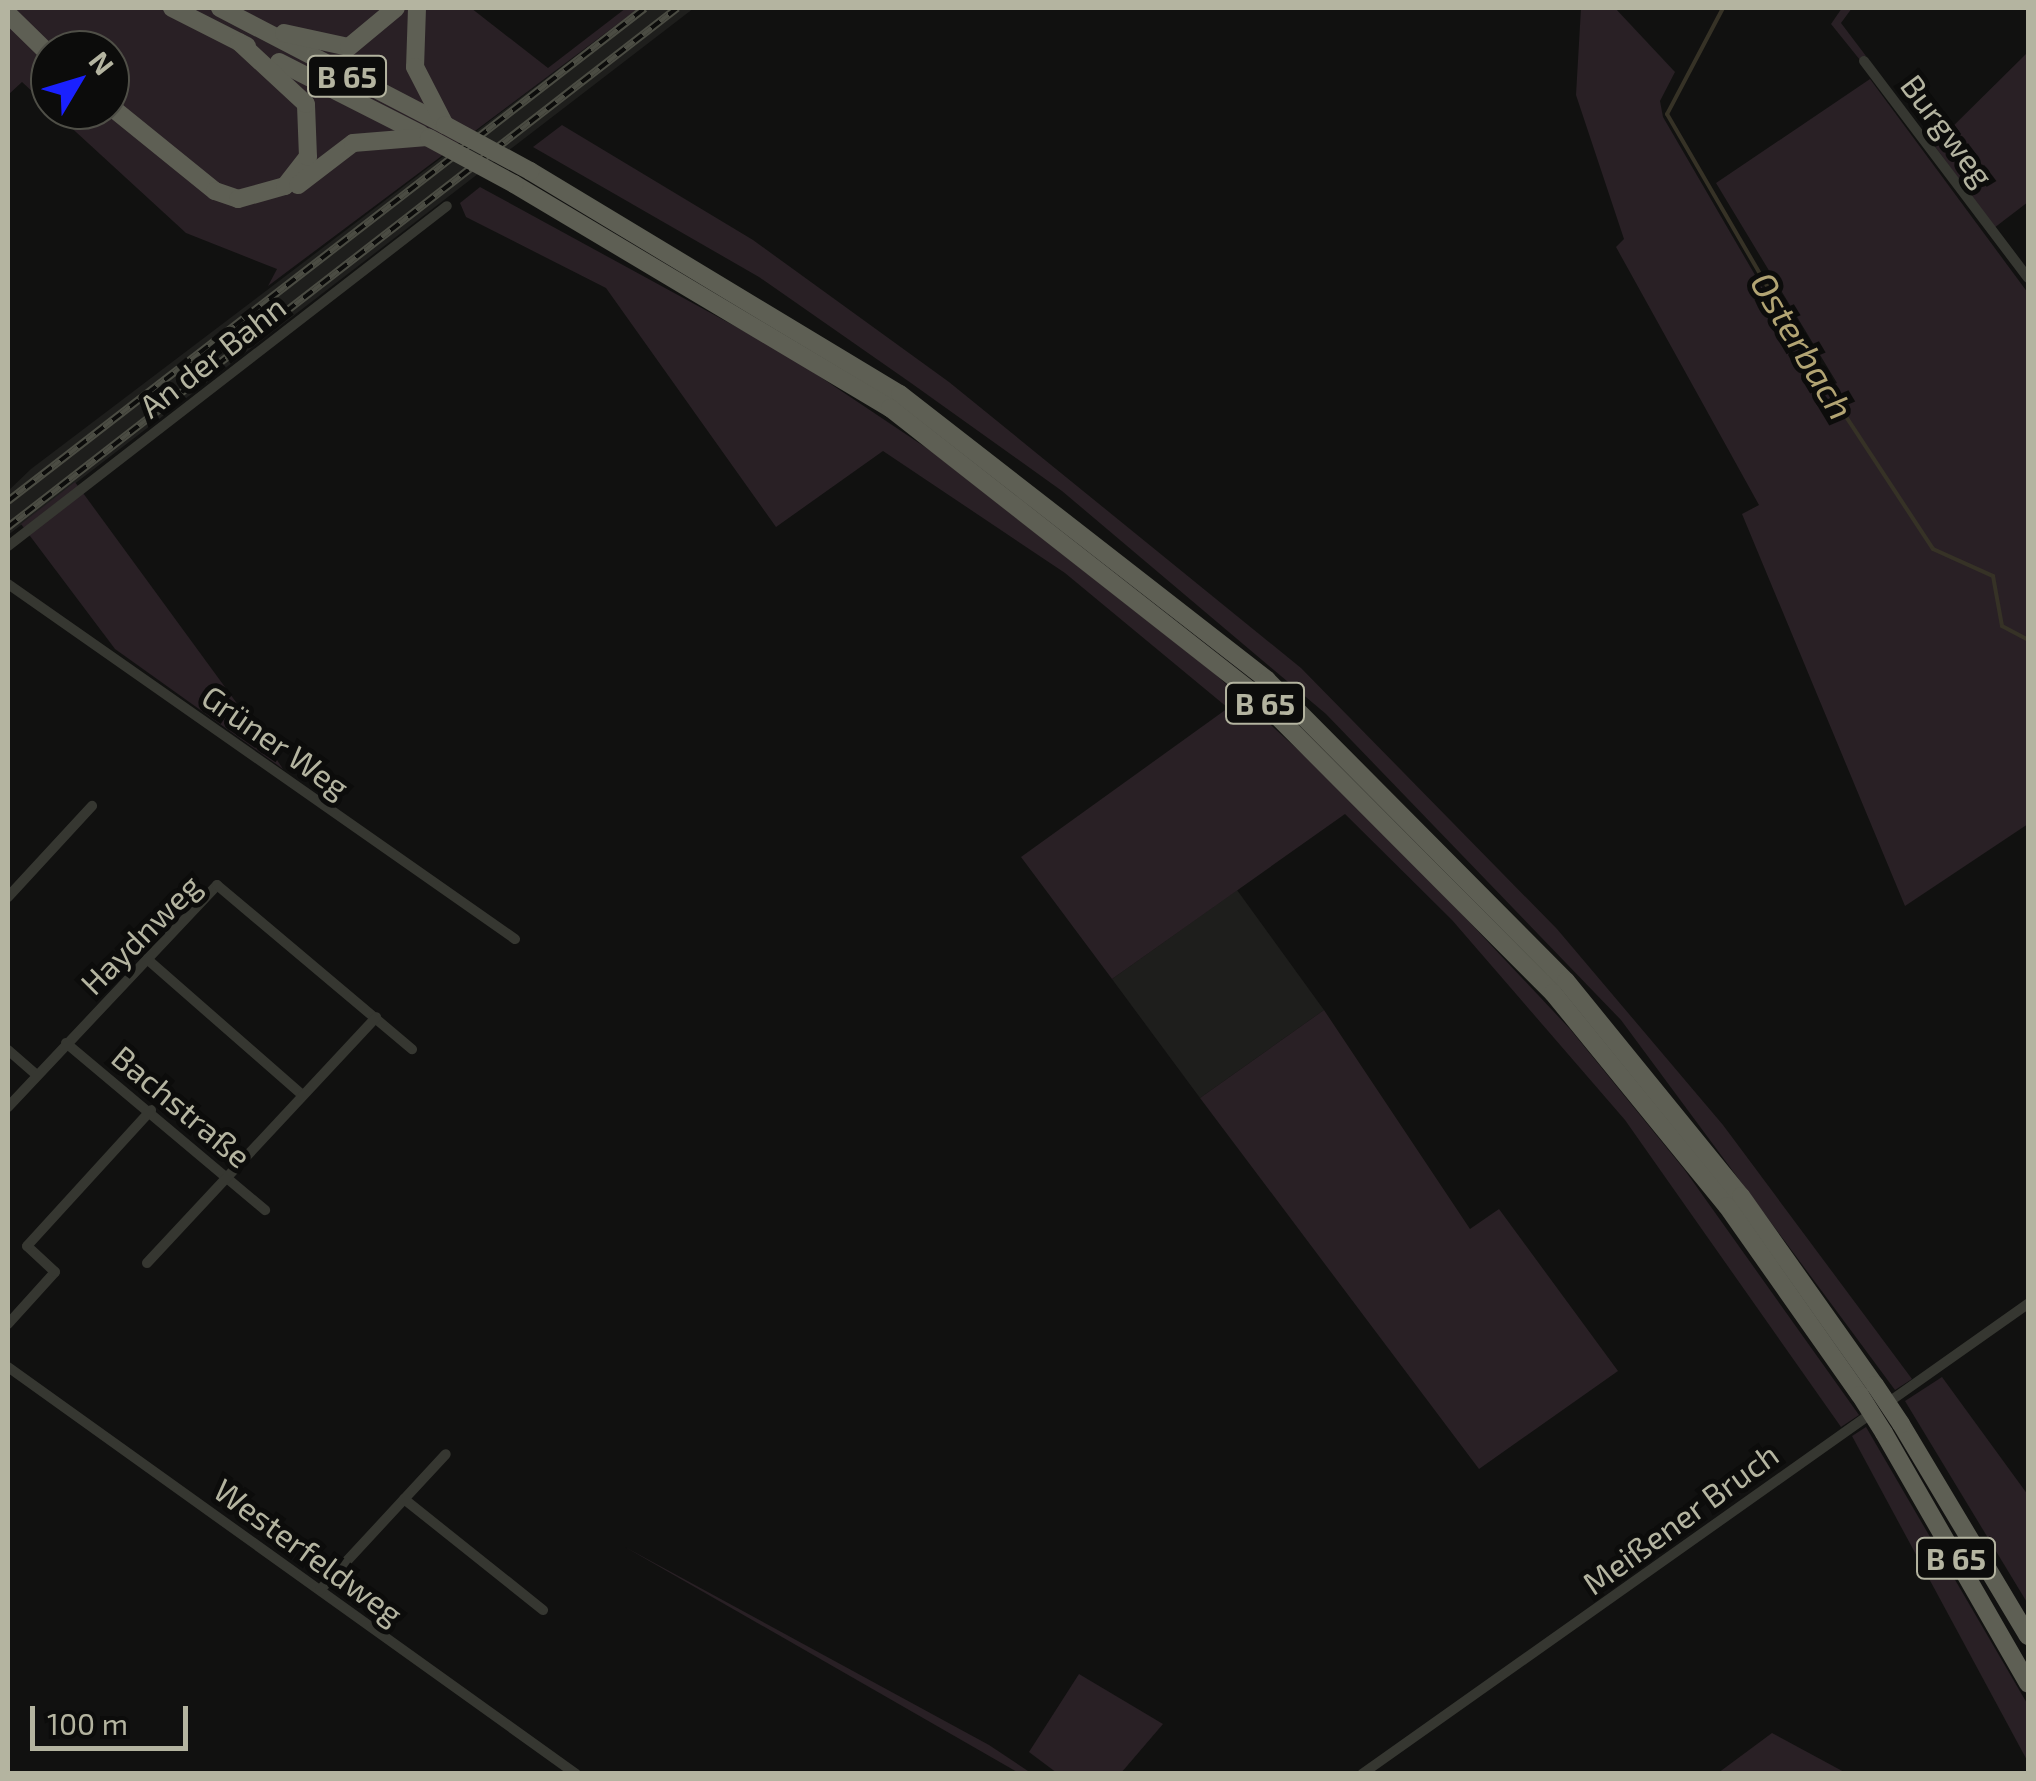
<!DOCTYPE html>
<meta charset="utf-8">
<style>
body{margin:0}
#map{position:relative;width:2036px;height:1781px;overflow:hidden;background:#111110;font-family:"Exo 2",sans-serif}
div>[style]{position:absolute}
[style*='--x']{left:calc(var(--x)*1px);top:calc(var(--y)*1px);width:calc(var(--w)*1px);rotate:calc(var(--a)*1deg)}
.built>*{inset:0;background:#1e1e1c}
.green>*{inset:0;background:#292025}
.stream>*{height:4px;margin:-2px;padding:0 2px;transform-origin:2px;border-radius:2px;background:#363226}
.minor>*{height:10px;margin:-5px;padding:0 5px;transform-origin:5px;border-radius:5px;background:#363731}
.trunk>*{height:18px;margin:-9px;padding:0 9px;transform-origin:9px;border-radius:9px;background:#5e5f54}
.rail>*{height:8px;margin-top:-4px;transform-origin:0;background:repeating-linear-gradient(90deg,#0c0c0b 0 11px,#4b4c43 0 22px);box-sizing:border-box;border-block:2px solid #4b4c43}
.trunk-bridge>*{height:18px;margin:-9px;padding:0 9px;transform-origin:9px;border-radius:9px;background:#5e5f54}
span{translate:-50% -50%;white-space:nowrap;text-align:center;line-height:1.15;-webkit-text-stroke:10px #0c0c0b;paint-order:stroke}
.shield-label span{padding:2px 8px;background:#0c0c0b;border:2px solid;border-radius:8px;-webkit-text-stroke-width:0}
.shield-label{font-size:30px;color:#b4b4a0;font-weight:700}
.street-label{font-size:32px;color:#b4b4a0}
.water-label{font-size:35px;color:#b2a473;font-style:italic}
.frame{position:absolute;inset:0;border:10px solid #b4b4a0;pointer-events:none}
.north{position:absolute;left:30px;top:30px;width:100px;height:100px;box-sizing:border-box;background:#0c0c0b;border:2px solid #4f4f47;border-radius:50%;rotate:52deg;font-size:28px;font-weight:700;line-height:40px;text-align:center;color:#b4b4a0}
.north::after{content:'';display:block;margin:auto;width:35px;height:45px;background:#1a21ff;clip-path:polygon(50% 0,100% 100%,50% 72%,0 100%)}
.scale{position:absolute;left:30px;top:1706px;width:158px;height:45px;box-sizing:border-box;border:5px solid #b4b4a0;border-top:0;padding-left:12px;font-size:30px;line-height:35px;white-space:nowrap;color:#b4b4a0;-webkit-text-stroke:8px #0c0c0b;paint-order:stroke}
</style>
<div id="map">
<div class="built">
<i style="clip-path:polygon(639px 8px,694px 8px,8px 535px,8px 491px,31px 469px)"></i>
<i style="clip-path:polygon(1237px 890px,1324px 1010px,1200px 1098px,1112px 979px)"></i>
</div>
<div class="green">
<i style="clip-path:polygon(8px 8px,471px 8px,548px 68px,626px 8px,639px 8px,268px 286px,277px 269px,186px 233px,52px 110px,110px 110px,110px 50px,50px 50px,50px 108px,22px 82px,8px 95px)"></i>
<i style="clip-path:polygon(1581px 8px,1615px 8px,1675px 72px,1660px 101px,1663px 117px,1822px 390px,1837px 383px,1716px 183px,1870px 79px,2028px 293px,2028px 824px,1905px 906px,1742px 514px,1759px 505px,1616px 247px,1624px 239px,1576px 95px)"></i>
<i style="clip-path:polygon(1842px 8px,1852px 8px,1841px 23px,1866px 56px,1860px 60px,1831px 24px)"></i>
<i style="clip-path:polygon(2028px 52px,2028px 202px,1994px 228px,1934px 145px)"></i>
<i style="clip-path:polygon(562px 125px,753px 240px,949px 382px,1301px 668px,1557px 929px,1723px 1125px,1912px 1379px,1895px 1390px,1621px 1020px,1326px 714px,1062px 491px,911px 383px,759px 277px,533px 147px)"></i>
<i style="clip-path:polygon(480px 187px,786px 354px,931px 451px,1214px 673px,1366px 812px,1570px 1029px,1684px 1169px,1859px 1415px,1841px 1427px,1625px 1120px,1452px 920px,1345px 814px,1112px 979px,1021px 857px,1228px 708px,1065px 573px,883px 451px,776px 527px,606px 288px,466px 217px,460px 203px)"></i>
<i style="clip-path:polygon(75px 482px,263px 739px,283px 769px,115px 649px,21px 524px)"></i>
<i style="clip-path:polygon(1324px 1010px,1470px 1229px,1499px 1209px,1618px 1371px,1479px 1469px,1200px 1098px)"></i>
<i style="clip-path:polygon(1942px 1377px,2028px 1495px,2028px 1604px,1905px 1401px)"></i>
<i style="clip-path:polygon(1866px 1427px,2028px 1705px,2028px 1762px,1852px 1436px)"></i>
<i style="clip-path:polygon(625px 1547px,989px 1745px,1031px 1773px,1019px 1773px)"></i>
<i style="clip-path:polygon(1079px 1674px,1163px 1724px,1121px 1773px,1057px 1773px,1029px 1752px)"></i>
<i style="clip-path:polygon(1772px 1733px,1846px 1773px,1718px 1773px)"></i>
</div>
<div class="stream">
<i style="--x:1723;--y:8;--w:120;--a:117.8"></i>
<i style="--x:1667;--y:114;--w:304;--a:59.8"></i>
<i style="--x:1820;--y:377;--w:206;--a:56.7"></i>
<i style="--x:1933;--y:549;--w:66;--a:24.2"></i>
<i style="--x:1993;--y:576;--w:51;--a:79.8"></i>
<i style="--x:2002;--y:626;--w:30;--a:28"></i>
</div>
<div class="minor">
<i style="--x:1864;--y:61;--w:272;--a:52.9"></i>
<i style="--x:8;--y:546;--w:555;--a:-37.76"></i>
<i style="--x:8;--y:584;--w:619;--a:35"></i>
<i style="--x:8;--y:897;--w:124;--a:-47.3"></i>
<i style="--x:147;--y:959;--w:205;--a:41.2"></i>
<i style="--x:66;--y:1043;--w:260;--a:40"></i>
<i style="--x:8;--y:1050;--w:38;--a:41"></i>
<i style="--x:8;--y:1107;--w:305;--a:-46.7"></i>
<i style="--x:217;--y:885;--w:255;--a:40.1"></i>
<i style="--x:147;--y:1263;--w:336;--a:-47"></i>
<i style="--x:8;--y:1324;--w:70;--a:-47.9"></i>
<i style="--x:55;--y:1272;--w:38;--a:-137"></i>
<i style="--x:27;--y:1246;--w:184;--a:-47.6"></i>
<i style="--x:8;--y:1367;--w:699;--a:35.62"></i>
<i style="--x:1886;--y:1404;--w:174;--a:-35.2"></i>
<i style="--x:404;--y:1499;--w:178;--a:38.6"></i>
<i style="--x:320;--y:1590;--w:185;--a:-47.2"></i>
<i style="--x:1362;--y:1774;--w:625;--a:-35.29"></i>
</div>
<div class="trunk">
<i style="--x:172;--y:8;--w:84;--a:26.9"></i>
<i style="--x:220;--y:8;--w:254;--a:27.5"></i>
<i style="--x:417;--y:8;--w:59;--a:91.9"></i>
<i style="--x:415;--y:67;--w:65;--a:62.7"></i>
<i style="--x:8;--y:14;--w:59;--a:44.3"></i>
<i style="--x:284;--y:33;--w:66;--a:12.2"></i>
<i style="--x:349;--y:47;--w:61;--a:-39.7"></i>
<i style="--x:279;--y:62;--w:159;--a:26.9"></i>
<i style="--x:110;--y:106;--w:135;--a:39"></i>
<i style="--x:215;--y:191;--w:24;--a:19"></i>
<i style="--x:238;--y:199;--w:49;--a:-15.5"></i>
<i style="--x:285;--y:186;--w:37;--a:-52"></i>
<i style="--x:308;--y:157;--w:53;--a:-92.2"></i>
<i style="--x:306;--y:104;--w:91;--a:-137.2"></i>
<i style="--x:530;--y:171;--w:432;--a:31.1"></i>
<i style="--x:900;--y:394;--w:465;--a:37.9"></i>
<i style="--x:1267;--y:680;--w:424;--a:45.2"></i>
<i style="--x:1566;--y:981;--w:277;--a:50.9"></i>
<i style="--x:1741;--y:1196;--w:232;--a:54.7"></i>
<i style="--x:514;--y:184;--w:438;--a:30.8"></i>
<i style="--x:890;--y:408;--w:464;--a:38.1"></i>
<i style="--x:1255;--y:694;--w:422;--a:45.1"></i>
<i style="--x:1553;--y:993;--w:275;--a:50.8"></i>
<i style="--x:1727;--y:1206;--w:231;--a:54.9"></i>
<i style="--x:298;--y:185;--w:69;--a:-37.4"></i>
<i style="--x:353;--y:143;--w:74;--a:-4.6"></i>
<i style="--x:1901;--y:1424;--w:247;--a:59.1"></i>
<i style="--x:1884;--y:1433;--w:289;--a:60.1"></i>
</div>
<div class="rail">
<i style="--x:8;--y:501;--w:805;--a:-37.74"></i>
<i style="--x:8;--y:527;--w:847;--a:-37.8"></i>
</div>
<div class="trunk-bridge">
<i style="--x:445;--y:125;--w:97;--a:28.4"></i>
<i style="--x:429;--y:138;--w:97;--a:28.4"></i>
<i style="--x:1875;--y:1385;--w:47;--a:56.3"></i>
<i style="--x:1860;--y:1395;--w:45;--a:57.7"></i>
</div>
<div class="shield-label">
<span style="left:347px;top:76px">B 65</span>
<span style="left:1265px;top:703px">B 65</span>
<span style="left:1956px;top:1558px">B 65</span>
</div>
<div class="street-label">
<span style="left:1948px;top:130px;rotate:53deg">Burgweg</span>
<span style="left:212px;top:356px;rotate:-38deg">An der Bahn</span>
<span style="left:276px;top:741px;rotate:35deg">Grüner Weg</span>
<span style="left:140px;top:934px;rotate:-45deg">Haydnweg</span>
<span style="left:182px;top:1106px;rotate:40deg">Bachstraße</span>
<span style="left:1680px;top:1518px;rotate:-36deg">Meißener Bruch</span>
<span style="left:309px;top:1551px;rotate:36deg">Westerfeldweg</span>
</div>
<div class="water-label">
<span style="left:1803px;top:345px;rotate:59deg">Osterbach</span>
</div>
<div class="frame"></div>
<div class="north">N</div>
<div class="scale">100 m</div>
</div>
